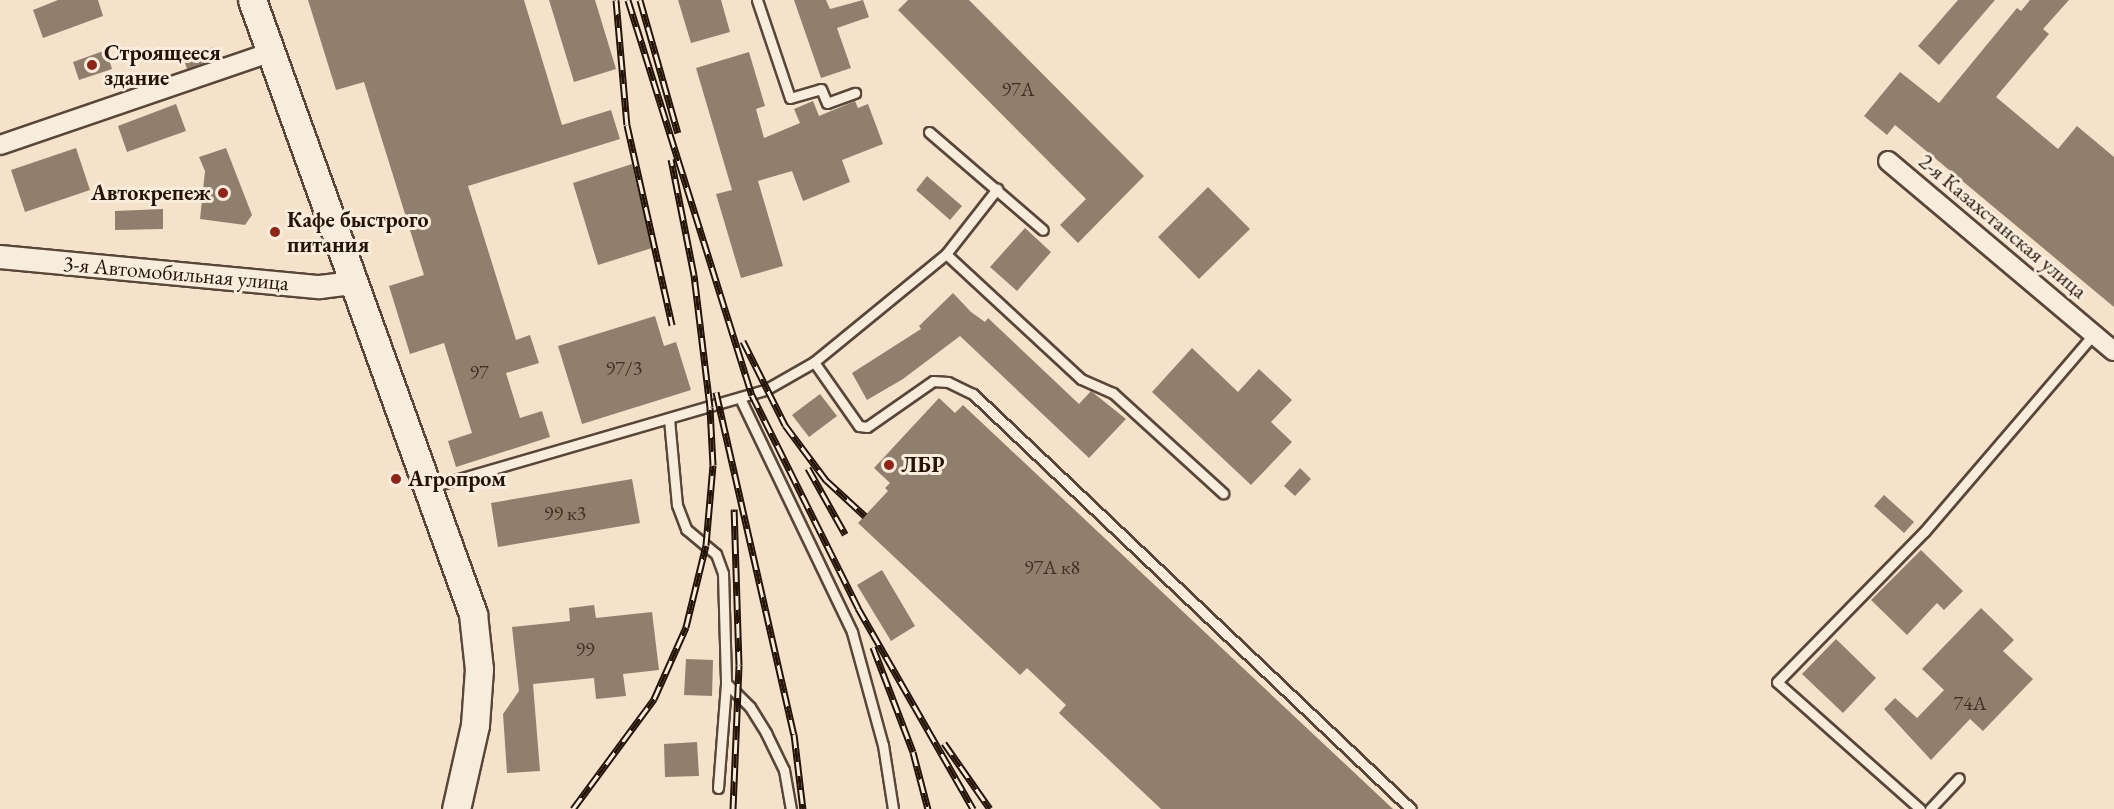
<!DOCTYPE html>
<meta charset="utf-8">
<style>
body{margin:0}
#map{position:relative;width:2114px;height:809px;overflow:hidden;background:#f4e3ca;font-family:"EB Garamond",serif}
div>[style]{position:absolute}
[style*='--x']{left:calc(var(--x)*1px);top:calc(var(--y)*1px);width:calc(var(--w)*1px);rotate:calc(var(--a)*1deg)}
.building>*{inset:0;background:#907f6d}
.roads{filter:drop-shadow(2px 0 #584739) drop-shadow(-2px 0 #584739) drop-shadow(0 2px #584739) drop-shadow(0 -2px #584739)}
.service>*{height:9px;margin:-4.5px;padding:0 4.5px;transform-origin:4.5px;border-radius:4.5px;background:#f8eddd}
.minor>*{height:18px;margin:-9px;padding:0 9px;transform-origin:9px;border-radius:9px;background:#f8eddd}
.tertiary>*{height:22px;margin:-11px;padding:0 11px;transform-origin:11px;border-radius:11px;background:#f8eddd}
.secondary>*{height:27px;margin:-13.5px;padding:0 13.5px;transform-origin:13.5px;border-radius:13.5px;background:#f8eddd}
.rail>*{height:7px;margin-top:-3.5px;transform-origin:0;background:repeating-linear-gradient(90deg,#f8eddd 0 14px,#241309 0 28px);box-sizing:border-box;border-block:2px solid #241309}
.dots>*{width:16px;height:16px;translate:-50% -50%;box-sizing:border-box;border:3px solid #f8eddd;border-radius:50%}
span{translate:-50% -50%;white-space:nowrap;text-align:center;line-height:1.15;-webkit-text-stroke:6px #f8eddd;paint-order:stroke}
.number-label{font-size:20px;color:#3f2e22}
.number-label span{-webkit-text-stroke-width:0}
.poi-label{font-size:22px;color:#241309;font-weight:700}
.left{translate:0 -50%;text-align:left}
.right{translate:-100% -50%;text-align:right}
.street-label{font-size:22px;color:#241309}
</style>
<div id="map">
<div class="building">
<i style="clip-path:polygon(58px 0,98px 0,103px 16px,43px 38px,33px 10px)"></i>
<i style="clip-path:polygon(308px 0,524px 0,562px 125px,611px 110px,620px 139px,468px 186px,516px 340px,530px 335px,539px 363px,506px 373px,520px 418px,542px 411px,550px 437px,456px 467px,448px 441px,472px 433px,444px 343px,410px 354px,389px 286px,424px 275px,364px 82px,336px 90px)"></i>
<i style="clip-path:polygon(549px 0,595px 0,616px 69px,574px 82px)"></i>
<i style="clip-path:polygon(678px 0,721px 0,730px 32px,691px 43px)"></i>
<i style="clip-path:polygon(794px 0,826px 0,830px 9px,863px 0,869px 17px,837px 28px,851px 68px,821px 78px)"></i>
<i style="clip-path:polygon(908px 0,969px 0,1144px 176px,1078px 243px,1060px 225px,1086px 199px,898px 10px)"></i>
<i style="clip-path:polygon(1958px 0,1995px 0,1939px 65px,1918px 46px)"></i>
<i style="clip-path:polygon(2030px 0,2069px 0,2043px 29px,2049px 34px,1996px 97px,2058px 149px,2077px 126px,2114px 157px,2114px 307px,1895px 125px,1887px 135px,1864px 116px,1900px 72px,1939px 103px,2017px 8px,2021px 11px)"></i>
<i style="clip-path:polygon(213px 47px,218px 58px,187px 69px,184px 60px)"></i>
<i style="clip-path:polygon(106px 50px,112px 69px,79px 80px,73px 62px)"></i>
<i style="clip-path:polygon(749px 52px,765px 106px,756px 109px,764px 138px,800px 123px,794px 109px,813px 101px,819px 116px,855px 101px,858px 108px,868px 104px,883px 144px,842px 160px,850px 182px,803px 201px,792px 171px,758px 181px,783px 266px,741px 278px,716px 194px,732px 190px,696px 68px)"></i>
<i style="clip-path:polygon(176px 104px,186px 131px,127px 152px,118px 126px)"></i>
<i style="clip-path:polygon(76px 148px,90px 190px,25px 212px,11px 170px)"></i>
<i style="clip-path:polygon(226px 148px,252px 215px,245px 225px,200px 219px,205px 171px,199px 157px)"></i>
<i style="clip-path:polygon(632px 164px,652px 248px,598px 265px,573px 183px)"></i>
<i style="clip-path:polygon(927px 176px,962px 206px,950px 220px,916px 190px)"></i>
<i style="clip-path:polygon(1208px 187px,1250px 229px,1199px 279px,1158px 237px)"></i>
<i style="clip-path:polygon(163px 209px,163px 229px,115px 230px,115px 211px)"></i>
<i style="clip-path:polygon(1025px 228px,1051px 252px,1017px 291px,990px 267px)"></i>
<i style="clip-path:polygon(953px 293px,971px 312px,985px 322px,988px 318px,1079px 404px,1091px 391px,1126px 419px,1089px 458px,960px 336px,903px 379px,867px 400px,852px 373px,921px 329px,919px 326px)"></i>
<i style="clip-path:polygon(655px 316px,664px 346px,676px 342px,691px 390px,582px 424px,558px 346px)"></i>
<i style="clip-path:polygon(1192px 348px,1238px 392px,1259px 369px,1292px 400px,1271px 422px,1292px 442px,1251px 485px,1152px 392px)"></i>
<i style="clip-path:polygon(820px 394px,837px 416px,809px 437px,792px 415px)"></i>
<i style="clip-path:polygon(939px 398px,955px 413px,963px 405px,1393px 809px,1161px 809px,1059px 713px,1066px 705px,1027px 668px,1020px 675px,858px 523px,888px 491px,885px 488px,890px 483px,874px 468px)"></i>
<i style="clip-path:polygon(1300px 468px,1311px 479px,1295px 496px,1284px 486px)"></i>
<i style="clip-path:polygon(632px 479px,640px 523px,498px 547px,491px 503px)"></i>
<i style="clip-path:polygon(1884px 495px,1914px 522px,1904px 533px,1874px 506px)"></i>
<i style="clip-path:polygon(1921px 550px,1963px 591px,1944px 610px,1937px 603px,1907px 635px,1871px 600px)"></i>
<i style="clip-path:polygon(882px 570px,915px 626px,891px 641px,857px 585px)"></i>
<i style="clip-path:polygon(594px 605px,596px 618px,652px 612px,659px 670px,623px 674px,626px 696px,596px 699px,594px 678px,533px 684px,540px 771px,507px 773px,503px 714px,519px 691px,512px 627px,570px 621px,569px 608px)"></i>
<i style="clip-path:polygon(1981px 608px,2014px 640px,2003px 651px,2033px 679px,1983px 731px,1970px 719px,1931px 760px,1884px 709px,1895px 698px,1917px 718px,1944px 690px,1922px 669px)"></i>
<i style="clip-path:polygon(1836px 639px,1876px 678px,1843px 713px,1802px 674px)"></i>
<i style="clip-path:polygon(686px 659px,713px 660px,712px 696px,684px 695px)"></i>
<i style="clip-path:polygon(697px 742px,699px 776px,665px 777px,664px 744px)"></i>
</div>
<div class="roads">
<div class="service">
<i style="--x:757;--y:0;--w:103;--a:71.4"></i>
<i style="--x:790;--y:98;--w:32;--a:-16"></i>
<i style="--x:821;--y:89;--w:15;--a:67"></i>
<i style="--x:827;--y:103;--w:30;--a:-20"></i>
<i style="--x:929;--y:132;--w:150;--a:40.7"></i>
<i style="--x:946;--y:254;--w:184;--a:42.8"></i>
<i style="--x:1081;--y:379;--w:35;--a:24"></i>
<i style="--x:1113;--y:393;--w:149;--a:42.3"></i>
<i style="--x:814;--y:362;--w:78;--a:54.9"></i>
<i style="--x:859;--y:426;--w:8;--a:7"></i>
<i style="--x:867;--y:427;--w:80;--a:-34.9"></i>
<i style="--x:933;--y:381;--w:15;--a:4"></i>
<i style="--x:948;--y:382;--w:28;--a:26"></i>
<i style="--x:973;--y:394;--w:603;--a:43.46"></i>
<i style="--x:740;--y:398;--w:259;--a:64.4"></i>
<i style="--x:852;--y:632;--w:117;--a:74.7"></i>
<i style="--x:883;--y:745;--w:65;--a:81.1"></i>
<i style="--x:669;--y:419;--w:86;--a:84.7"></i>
<i style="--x:677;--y:505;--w:26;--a:69"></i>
<i style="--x:686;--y:529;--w:39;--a:40"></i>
<i style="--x:716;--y:554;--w:20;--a:70"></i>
<i style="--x:723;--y:573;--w:110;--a:88.4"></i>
<i style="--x:726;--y:683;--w:34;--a:45"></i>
<i style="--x:750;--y:707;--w:31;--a:58"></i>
<i style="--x:766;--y:733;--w:41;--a:64.1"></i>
<i style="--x:784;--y:770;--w:40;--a:80"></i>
<i style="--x:431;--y:487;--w:348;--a:-16.2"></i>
<i style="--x:765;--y:390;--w:56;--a:-29.7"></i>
<i style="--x:814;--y:362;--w:171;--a:-39.3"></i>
<i style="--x:946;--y:254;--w:83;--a:-51.9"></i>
<i style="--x:718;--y:788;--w:105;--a:-85.6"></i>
<i style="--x:1920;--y:809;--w:191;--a:-138.4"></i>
<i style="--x:1777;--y:682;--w:210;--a:-45.6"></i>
<i style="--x:1924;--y:532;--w:261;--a:-49.4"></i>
<i style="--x:1930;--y:809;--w:42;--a:-46.9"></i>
</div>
<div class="minor">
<i style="--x:0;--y:145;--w:287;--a:-18.9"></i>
<i style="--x:1888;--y:161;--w:295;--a:40.1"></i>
</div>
<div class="tertiary">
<i style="--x:0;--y:257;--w:321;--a:5.4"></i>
<i style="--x:320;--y:287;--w:32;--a:-7"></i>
</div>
<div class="secondary">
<i style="--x:252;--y:0;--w:653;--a:70.2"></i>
<i style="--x:473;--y:614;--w:55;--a:83.8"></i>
<i style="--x:479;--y:669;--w:56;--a:94.1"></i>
<i style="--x:475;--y:725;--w:86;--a:102.7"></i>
</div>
</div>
<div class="rail">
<i style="--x:616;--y:0;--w:125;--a:85"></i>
<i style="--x:627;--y:125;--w:205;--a:77.3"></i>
<i style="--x:628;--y:0;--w:414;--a:72.6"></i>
<i style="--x:752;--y:395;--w:238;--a:63.5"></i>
<i style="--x:858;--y:608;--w:232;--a:60.2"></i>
<i style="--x:640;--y:0;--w:138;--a:74.1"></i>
<i style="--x:743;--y:341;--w:94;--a:63.4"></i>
<i style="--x:785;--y:425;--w:69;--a:53.3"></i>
<i style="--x:826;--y:480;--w:53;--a:42.7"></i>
<i style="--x:716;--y:392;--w:351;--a:77.2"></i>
<i style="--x:794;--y:734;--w:76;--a:83.2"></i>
<i style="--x:808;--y:468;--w:76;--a:60.7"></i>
<i style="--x:873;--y:647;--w:112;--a:69.1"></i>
<i style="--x:913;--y:752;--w:59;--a:75.3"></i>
<i style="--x:944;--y:743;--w:80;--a:55.1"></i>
<i style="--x:573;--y:809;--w:137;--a:-53.6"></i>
<i style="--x:654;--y:699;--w:79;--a:-66"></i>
<i style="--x:686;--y:627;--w:84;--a:-76.3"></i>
<i style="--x:706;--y:545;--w:80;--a:-85"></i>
<i style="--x:713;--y:465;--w:58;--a:-93"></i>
<i style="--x:710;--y:407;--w:133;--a:-96.9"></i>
<i style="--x:694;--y:275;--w:118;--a:-101.2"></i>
<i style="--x:733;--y:809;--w:144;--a:-87.6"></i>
<i style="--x:739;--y:665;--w:156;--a:-91.8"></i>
</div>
<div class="dots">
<i style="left:92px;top:65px;background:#8f2418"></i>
<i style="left:223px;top:193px;background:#8f2418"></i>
<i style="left:275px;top:232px;background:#8f2418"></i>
<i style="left:889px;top:465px;background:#8f2418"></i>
<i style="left:396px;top:479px;background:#8f2418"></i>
</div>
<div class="number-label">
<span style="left:1018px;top:89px">97А</span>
<span style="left:624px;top:368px">97/3</span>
<span style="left:479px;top:372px">97</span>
<span style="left:565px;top:513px">99 к3</span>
<span style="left:1052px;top:567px">97А к8</span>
<span style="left:585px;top:649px">99</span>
<span style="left:1970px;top:703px">74А</span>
</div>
<div class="poi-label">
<span class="left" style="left:104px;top:65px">Строящееся<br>здание</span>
<span class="right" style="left:211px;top:193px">Автокрепеж</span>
<span class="left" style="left:287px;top:232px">Кафе быстрого<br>питания</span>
<span class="left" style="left:901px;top:465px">ЛБР</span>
<span class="left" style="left:408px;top:479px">Агропром</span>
</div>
<div class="street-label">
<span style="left:2003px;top:226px;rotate:40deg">2-я Казахстанская улица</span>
<span style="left:176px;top:273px;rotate:5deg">3-я Автомобильная улица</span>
</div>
</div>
